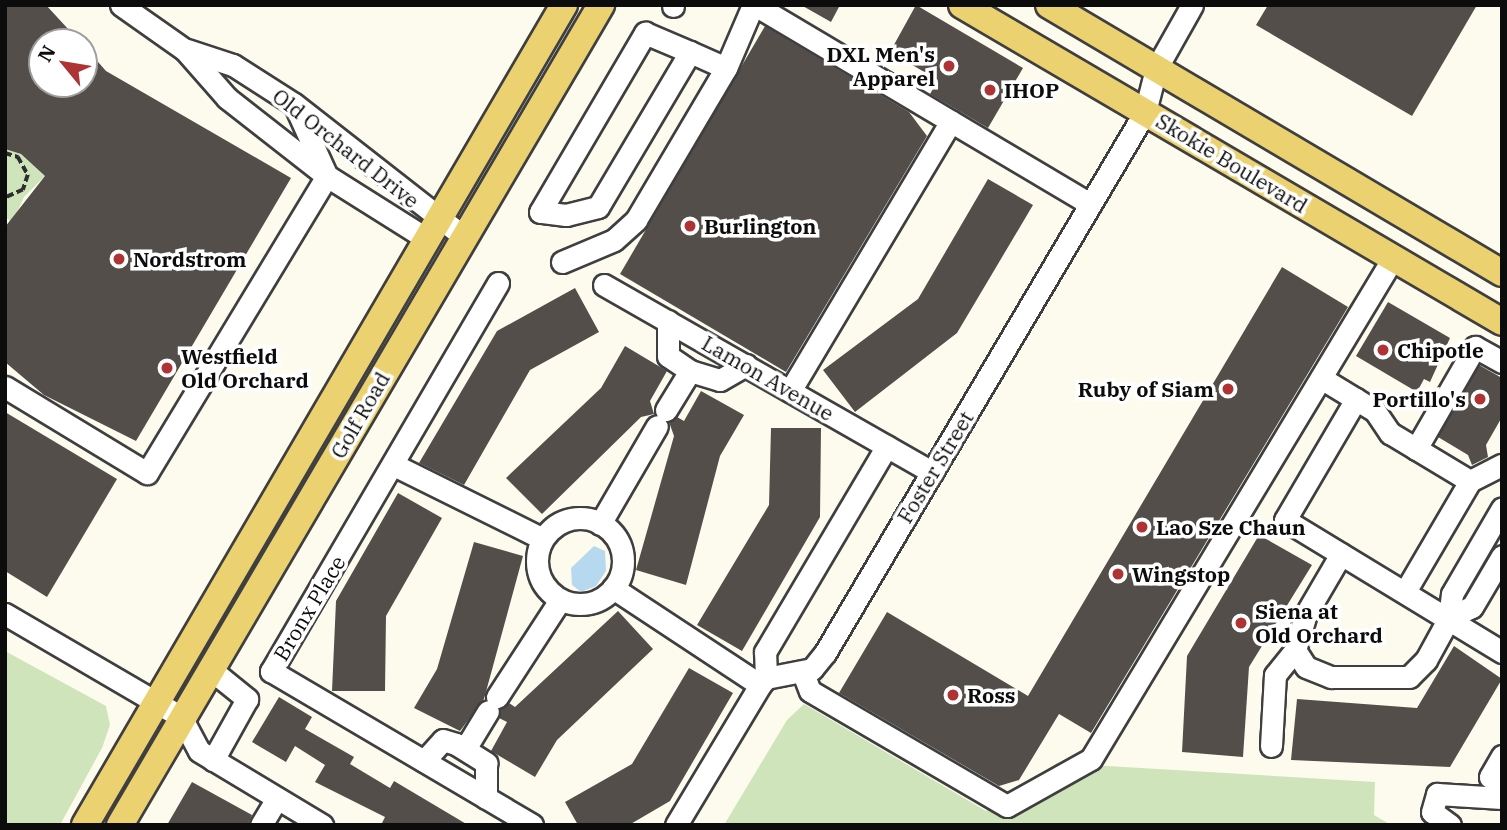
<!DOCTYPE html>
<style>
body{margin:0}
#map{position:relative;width:1507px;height:830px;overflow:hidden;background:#fdfbee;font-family:"IBM Plex Serif",serif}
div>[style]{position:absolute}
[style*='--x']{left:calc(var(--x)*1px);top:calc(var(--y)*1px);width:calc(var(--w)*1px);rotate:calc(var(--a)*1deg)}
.green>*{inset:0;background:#cfe4bb}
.water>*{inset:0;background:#b7d9f0}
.building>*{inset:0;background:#544e4a}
.path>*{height:3.5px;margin-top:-1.75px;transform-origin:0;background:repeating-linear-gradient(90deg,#2e2e2e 0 7px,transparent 0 10.5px)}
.roads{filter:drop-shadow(2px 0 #3f3f3f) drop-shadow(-2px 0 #3f3f3f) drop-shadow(0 2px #3f3f3f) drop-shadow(0 -2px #3f3f3f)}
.minor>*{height:21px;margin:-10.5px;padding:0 10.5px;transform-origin:10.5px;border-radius:10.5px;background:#fff}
.minor>.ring{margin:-10.5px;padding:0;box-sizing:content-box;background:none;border:21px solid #fff;border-radius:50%}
.major>*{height:26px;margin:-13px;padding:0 13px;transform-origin:13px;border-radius:13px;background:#ebd170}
.dots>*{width:19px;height:19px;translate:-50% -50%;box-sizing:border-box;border:4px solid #fff;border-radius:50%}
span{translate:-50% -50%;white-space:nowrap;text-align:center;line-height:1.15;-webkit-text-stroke:7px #fff;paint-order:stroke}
.poi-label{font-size:21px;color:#0c0c0c;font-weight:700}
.right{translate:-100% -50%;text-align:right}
.left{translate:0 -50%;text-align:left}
.street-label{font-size:21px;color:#0c0c0c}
.frame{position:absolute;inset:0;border:7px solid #0c0c0c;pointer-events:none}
.north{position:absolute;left:28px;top:28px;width:70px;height:70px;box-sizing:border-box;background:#fff;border:2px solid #9e9e9e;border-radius:50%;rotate:300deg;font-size:19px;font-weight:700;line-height:28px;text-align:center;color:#0c0c0c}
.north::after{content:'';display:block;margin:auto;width:24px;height:32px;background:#ae3335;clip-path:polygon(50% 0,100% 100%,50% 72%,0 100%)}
</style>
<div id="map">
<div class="green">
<i style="clip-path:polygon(5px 149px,21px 154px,45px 176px,24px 197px,12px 223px,5px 216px)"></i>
<i style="clip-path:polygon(5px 651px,106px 706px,110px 725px,102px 748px,60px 825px,5px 825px)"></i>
<i style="clip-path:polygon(804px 704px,986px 811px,1057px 763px,1375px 782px,1374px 815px,1391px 825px,724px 825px,787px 720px)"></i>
</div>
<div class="water">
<i style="clip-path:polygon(594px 546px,605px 551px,606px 571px,596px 586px,581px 592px,572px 585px,571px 568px)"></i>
</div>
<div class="building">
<i style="clip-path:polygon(5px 5px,46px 5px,80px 42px,42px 42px,42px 84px,84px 84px,84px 46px,106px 71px,291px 178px,136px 441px,44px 395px,5px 362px,5px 227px,45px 176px,21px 154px,5px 149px)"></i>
<i style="clip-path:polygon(801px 5px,840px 5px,831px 22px)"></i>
<i style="clip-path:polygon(916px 5px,1023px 68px,988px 128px,930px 94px,938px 80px,890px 52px)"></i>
<i style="clip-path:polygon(1268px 5px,1477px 5px,1412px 116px,1256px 25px)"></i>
<i style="clip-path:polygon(765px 26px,909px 112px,927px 136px,786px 372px,620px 274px)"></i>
<i style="clip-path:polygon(988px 179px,1033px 205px,957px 333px,855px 412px,823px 370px,918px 299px)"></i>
<i style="clip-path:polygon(1282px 267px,1348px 307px,1091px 733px,1059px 714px,1019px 780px,999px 786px,839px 693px,887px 612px,1028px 696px)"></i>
<i style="clip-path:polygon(575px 288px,599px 332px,530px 370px,464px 485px,419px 463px,497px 331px)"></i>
<i style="clip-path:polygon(1388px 302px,1450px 338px,1430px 382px,1424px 379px,1417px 392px,1356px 356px)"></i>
<i style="clip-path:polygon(625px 346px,667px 371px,650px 401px,654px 414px,641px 417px,542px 514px,506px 478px,601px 388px)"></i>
<i style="clip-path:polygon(1479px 365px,1502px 378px,1502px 417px,1486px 445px,1488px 457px,1472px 465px,1468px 455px,1438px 437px)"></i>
<i style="clip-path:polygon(701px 391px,744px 415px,720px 456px,686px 585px,636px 570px,674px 436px,669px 422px,677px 417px,684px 421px)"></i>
<i style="clip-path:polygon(5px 412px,117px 479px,47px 597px,5px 571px)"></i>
<i style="clip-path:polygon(771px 428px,821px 428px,820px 517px,742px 651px,697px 625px,769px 505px)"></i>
<i style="clip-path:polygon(398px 493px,442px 518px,386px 616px,385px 691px,332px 691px,336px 601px)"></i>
<i style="clip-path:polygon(1259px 535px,1312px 565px,1249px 667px,1243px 757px,1182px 752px,1187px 656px)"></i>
<i style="clip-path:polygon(474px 542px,523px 556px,484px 699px,460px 731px,414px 708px,437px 669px)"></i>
<i style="clip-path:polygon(618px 611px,653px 649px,557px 740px,535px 777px,491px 751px,507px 722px,499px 718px,501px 709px,509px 703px,515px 707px)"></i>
<i style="clip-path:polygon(1454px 646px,1502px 679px,1450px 767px,1291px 760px,1297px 699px,1417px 708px)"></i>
<i style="clip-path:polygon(689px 668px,733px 693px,670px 801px,629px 825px,578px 825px,565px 802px,632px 764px)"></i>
<i style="clip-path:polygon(279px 697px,312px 717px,305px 729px,354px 757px,350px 764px,390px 788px,394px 781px,468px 825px,381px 825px,385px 817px,315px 782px,325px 765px,295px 746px,286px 762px,252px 742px)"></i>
<i style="clip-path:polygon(192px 782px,252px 815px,248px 825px,167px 825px)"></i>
</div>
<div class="path">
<i style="--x:5;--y:153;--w:14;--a:17"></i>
<i style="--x:18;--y:157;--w:21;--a:61"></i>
<i style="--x:28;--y:175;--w:16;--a:108"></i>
<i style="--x:23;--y:190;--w:20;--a:156"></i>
</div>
<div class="roads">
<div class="minor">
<i style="--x:121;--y:5;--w:78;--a:35.1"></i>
<i style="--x:185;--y:50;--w:64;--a:48.8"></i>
<i style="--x:227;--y:98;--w:127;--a:38"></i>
<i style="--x:327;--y:176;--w:118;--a:32.2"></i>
<i style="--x:755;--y:5;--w:390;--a:30.7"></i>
<i style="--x:673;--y:6;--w:1;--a:-90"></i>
<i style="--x:187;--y:50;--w:48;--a:18.1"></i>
<i style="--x:233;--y:65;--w:72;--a:32.6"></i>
<i style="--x:294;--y:104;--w:216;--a:38"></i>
<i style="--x:690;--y:52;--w:180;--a:120.7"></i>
<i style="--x:598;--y:207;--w:33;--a:166"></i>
<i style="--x:566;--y:215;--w:26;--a:-173"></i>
<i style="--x:540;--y:212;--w:208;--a:-59.6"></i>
<i style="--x:645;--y:33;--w:49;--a:22.9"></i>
<i style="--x:690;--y:52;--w:39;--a:24"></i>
<i style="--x:296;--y:108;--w:72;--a:65.6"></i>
<i style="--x:562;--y:262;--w:56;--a:-22.9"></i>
<i style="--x:614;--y:240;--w:30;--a:-42"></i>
<i style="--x:636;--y:220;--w:177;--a:-59.4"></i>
<i style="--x:726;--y:68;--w:69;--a:-66.8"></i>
<i style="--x:498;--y:283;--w:450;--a:120.3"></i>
<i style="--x:271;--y:671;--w:303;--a:30.5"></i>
<i style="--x:604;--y:285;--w:378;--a:29.7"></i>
<i style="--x:668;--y:321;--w:35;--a:90"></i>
<i style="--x:668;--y:356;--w:27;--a:34"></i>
<i style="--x:690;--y:371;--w:31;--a:17"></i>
<i style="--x:720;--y:380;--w:30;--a:-30"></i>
<i style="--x:1321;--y:378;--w:63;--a:31.4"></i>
<i style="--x:1375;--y:411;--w:27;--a:56"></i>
<i style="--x:1390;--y:433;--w:93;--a:31"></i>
<i style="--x:1470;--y:481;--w:129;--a:120.4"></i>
<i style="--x:5;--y:387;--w:166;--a:31.2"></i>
<i style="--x:147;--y:473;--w:347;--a:-58.8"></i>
<i style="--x:790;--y:391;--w:314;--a:-59.2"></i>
<i style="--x:1356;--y:399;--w:140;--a:120.4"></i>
<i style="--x:1285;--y:520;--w:254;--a:31.3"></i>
<i style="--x:666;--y:410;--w:46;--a:-58.4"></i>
<i style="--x:1416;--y:449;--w:118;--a:-60"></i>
<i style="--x:1475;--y:347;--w:31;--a:29"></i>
<i style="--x:394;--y:465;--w:166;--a:26.4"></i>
<i style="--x:1470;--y:481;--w:36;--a:-27"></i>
<i class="ring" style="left:537px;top:518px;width:65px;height:65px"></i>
<i style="--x:600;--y:524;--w:113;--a:-59.8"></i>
<i style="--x:1341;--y:554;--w:69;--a:120.3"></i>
<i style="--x:1306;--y:614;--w:38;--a:107"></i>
<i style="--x:1295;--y:650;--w:20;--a:57"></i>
<i style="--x:1306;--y:667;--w:27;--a:22"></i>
<i style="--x:1331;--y:677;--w:78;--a:0"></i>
<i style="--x:1409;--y:677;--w:24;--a:-45"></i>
<i style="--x:1426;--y:660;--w:48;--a:-61.3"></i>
<i style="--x:1449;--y:618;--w:24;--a:-83"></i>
<i style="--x:1452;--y:594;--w:99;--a:-59.8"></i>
<i style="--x:613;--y:588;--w:176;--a:33.4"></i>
<i style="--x:5;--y:614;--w:204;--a:30.3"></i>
<i style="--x:181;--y:717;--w:38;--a:62"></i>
<i style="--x:199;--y:751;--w:144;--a:31"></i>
<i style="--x:1449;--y:618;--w:25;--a:-26"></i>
<i style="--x:1472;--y:607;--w:59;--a:-59.5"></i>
<i style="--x:210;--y:669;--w:48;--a:39"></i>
<i style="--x:247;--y:699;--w:70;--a:119.1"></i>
<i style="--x:803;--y:673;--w:19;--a:69"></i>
<i style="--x:810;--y:691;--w:228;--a:30.3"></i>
<i style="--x:1007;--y:806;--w:96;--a:-29.2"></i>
<i style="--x:1091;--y:759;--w:585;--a:-58.92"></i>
<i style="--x:766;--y:678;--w:26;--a:-92"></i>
<i style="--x:765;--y:652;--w:239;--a:-59.4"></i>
<i style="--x:497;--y:697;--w:116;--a:-57"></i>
<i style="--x:1271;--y:746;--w:71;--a:-86.8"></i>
<i style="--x:1275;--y:675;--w:32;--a:-51"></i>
<i style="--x:465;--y:749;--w:44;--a:-58.8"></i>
<i style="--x:1502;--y:756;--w:24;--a:120"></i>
<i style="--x:1490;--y:777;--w:12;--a:0"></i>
<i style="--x:424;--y:761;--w:28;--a:-48"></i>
<i style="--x:443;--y:740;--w:14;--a:17"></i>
<i style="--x:456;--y:744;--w:36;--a:32"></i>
<i style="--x:486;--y:763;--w:35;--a:90"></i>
<i style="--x:261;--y:825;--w:31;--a:-59"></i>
<i style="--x:676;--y:825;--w:163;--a:-59"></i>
<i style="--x:760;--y:685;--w:9;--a:-49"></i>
<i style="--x:766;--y:678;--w:47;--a:-11.1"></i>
<i style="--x:812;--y:669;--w:21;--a:-51"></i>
<i style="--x:825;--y:653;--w:629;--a:-59.4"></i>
<i style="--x:1145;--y:112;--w:44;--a:-75.7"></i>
<i style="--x:1156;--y:69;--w:73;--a:-60.6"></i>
<i style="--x:1450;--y:825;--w:22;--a:-144"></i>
<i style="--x:1432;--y:812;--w:19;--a:-74"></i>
<i style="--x:1437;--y:794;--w:65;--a:3.5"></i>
</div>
<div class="major">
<i style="--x:962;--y:5;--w:626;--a:30.41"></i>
<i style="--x:1049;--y:5;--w:526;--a:30.61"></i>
<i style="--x:85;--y:825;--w:950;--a:-59.71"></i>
<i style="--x:120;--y:825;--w:951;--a:-59.6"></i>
</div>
</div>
<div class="dots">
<i style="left:949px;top:66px;background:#ae3335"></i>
<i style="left:990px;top:90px;background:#ae3335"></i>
<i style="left:690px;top:226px;background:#ae3335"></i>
<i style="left:119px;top:259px;background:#ae3335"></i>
<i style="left:1383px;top:350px;background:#ae3335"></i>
<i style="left:167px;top:368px;background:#ae3335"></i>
<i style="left:1228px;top:389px;background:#ae3335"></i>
<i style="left:1480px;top:399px;background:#ae3335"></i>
<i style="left:1142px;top:527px;background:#ae3335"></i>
<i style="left:1118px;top:574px;background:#ae3335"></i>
<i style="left:1241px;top:623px;background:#ae3335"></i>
<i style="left:953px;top:695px;background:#ae3335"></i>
</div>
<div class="poi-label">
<span class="right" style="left:935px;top:66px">DXL Men's<br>Apparel</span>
<span class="left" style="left:1004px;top:90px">IHOP</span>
<span class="left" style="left:704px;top:226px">Burlington</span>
<span class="left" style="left:133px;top:259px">Nordstrom</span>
<span class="left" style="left:1397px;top:350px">Chipotle</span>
<span class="left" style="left:181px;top:368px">Westfield<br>Old Orchard</span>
<span class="right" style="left:1214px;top:389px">Ruby of Siam</span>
<span class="right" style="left:1466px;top:399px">Portillo's</span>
<span class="left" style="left:1156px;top:527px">Lao Sze Chaun</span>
<span class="left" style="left:1132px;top:574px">Wingstop</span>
<span class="left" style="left:1255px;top:623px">Siena at<br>Old Orchard</span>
<span class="left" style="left:967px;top:695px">Ross</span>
</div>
<div class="street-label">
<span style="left:346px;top:148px;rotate:38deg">Old Orchard Drive</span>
<span style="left:1232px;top:163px;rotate:31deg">Skokie Boulevard</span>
<span style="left:768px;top:378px;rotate:30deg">Lamon Avenue</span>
<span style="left:360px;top:415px;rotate:-60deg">Golf Road</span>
<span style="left:935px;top:467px;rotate:-59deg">Foster Street</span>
<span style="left:309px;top:608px;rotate:-59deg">Bronx Place</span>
</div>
<div class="frame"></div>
<div class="north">N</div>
</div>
